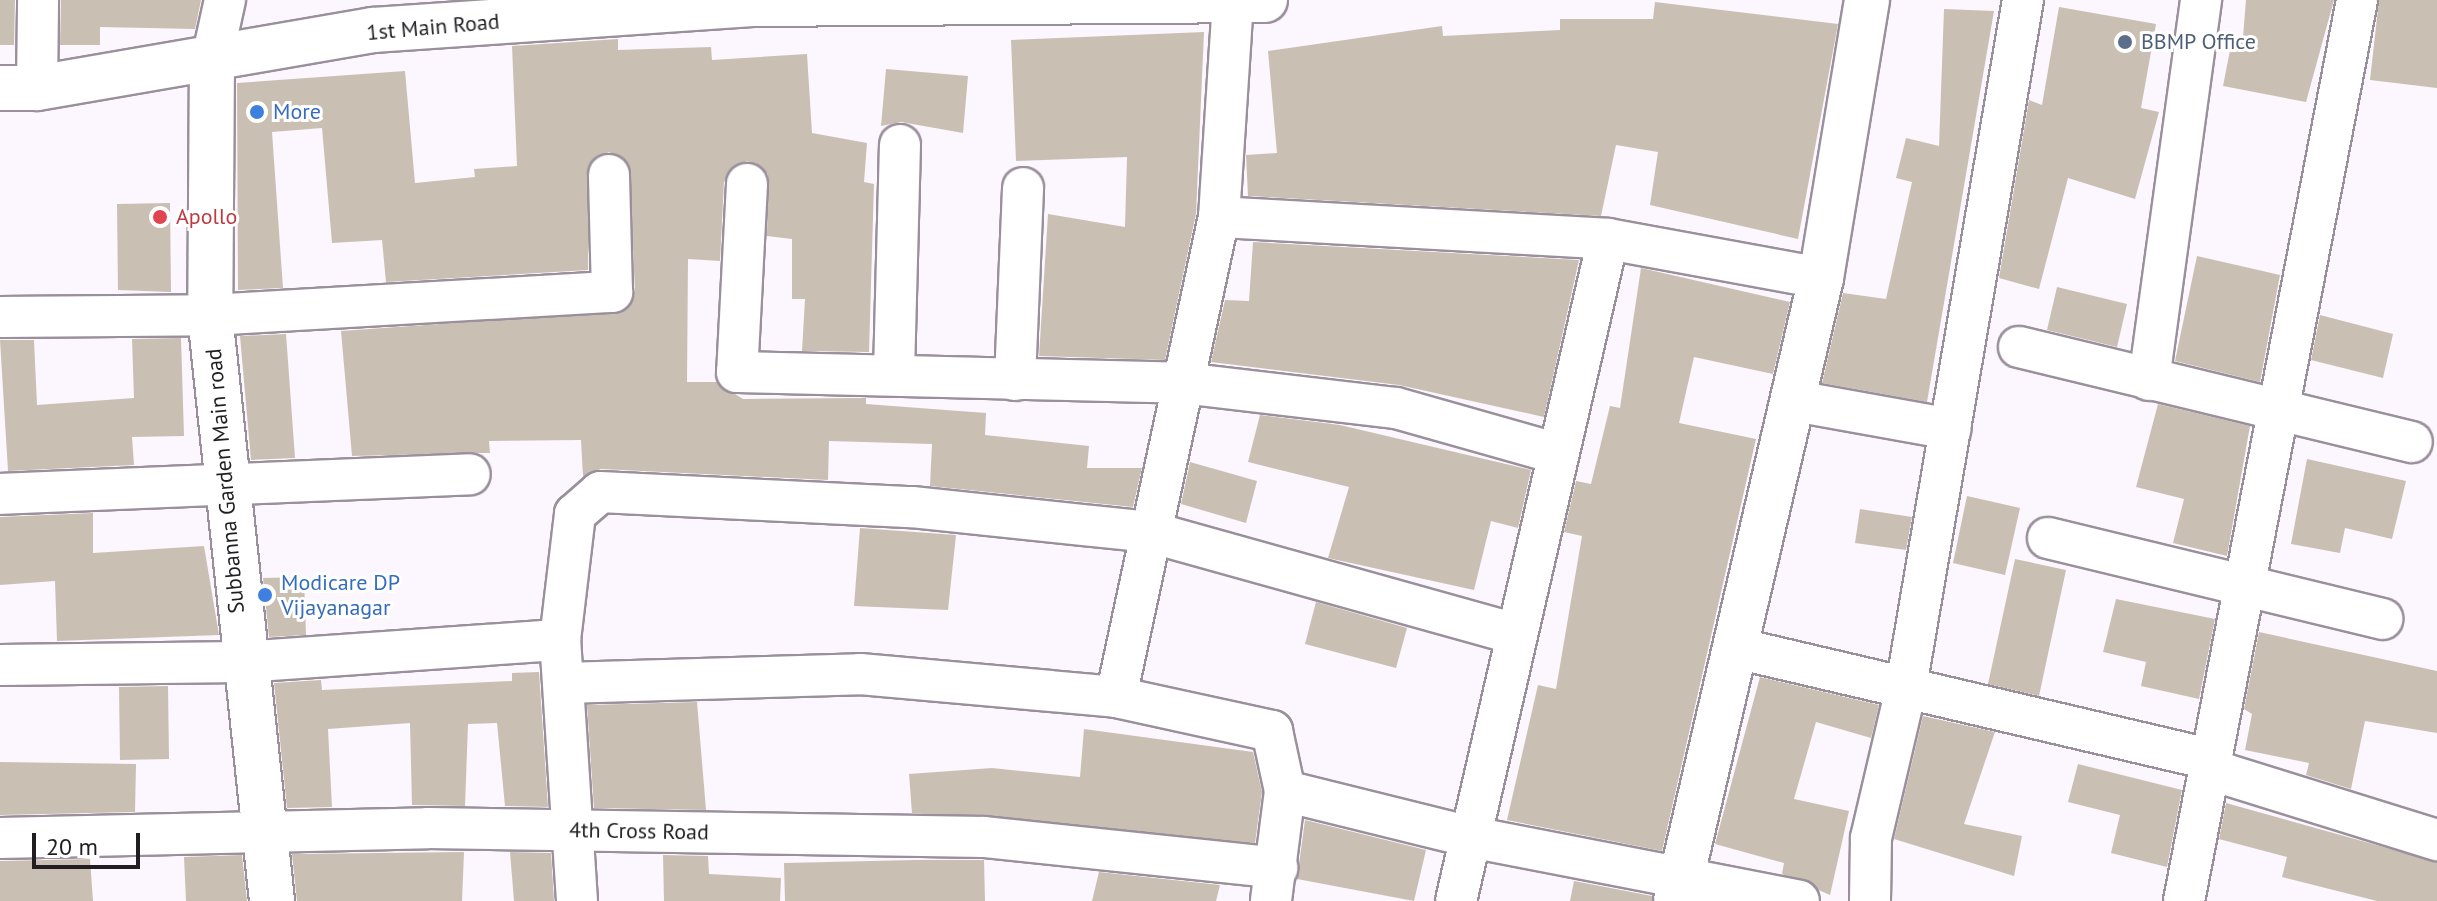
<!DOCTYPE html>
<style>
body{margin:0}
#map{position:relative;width:2437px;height:901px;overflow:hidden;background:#fcf6fe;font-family:"PT Sans",sans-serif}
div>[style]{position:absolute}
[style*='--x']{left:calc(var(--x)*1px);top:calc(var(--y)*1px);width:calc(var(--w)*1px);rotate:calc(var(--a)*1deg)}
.building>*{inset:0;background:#c9c0b3}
.roads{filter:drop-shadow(2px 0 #9a909c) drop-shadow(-2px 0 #9a909c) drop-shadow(0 2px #9a909c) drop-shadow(0 -2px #9a909c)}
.minor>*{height:40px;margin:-20px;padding:0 20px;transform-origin:20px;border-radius:20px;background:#fff}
.tertiary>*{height:44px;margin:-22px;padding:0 22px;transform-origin:22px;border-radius:22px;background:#fff}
.dots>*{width:22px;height:22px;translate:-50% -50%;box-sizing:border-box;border:4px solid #fff;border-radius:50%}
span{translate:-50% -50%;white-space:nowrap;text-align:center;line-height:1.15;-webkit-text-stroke:6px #fff;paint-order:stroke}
.street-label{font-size:22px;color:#211e22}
.service-label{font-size:22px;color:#4e5e75}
.left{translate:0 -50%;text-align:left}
.shop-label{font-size:22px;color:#366cbe}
.health-label{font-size:22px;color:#be3a42}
.scale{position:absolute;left:32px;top:833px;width:108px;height:36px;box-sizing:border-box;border:4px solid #211e22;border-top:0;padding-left:10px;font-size:24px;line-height:28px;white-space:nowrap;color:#211e22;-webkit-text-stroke:6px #fff;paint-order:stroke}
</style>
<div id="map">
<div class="building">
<i style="clip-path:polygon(0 0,15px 0,14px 45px,0 45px)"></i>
<i style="clip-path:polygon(61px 0,201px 0,195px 29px,100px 27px,100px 45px,60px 45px)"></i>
<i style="clip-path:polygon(2246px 0,2334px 0,2306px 102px,2223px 86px,2233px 35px,2243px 37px)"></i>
<i style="clip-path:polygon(2379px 0,2437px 0,2437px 88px,2370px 80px)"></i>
<i style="clip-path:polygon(1655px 2px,1838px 24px,1798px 239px,1650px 205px,1658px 152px,1616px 145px,1601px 216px,1248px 196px,1246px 155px,1277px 153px,1268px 51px,1442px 26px,1443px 36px,1560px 30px,1560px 19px,1653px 19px)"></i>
<i style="clip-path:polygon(2059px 7px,2156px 24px,2141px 108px,2159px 112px,2135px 199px,2068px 178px,2039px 289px,1999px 278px,2029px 100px,2042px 105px)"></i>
<i style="clip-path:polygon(1944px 9px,1994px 11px,1927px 402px,1822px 383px,1843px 293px,1886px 299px,1912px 182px,1896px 178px,1906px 138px,1939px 146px)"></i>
<i style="clip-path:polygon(1204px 32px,1196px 214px,1165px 360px,1039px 356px,1048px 214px,1125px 227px,1127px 157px,1016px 161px,1011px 40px)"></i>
<i style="clip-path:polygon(618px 39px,618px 50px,711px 47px,712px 60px,807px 54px,812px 133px,867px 143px,864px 182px,874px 184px,869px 352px,802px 351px,805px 299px,792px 299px,792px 239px,767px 236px,768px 174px,747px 161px,724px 182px,720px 261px,688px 259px,687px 382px,716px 382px,743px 399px,866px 398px,866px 404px,986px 413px,985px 435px,1089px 446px,1087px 468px,1142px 468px,1133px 507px,930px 486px,932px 444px,829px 441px,828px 480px,601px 469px,583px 476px,581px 440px,489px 441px,490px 453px,480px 453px,352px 456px,341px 331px,625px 311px,635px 291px,629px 164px,609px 152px,589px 165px,588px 270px,386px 282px,382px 240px,332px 243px,322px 128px,272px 132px,283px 288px,238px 290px,237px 83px,405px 71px,415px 183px,475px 177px,474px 169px,517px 166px,512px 46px)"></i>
<i style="clip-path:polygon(886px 69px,968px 76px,963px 133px,901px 122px,881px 126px)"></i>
<i style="clip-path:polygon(170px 203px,171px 292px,118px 290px,117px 204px)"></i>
<i style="clip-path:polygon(1253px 242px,1579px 260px,1544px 417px,1399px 385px,1211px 362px,1225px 300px,1249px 301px)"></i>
<i style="clip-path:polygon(2197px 256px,2280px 275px,2260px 382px,2175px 361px)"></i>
<i style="clip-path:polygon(1641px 268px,1790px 302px,1773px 374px,1694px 357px,1679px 423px,1756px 439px,1662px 851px,1507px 820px,1538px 685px,1556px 689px,1582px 536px,1564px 532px,1576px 481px,1591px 484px,1610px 406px,1620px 408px)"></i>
<i style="clip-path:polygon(2057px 287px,2127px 304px,2117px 347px,2047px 330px)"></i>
<i style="clip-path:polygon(2320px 315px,2393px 334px,2383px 378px,2311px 360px)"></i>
<i style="clip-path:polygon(286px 334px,295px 458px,251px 460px,240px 336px)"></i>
<i style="clip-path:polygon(181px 338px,184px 436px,132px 437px,134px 465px,8px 471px,0 340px,34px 340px,37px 405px,134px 398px,132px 339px)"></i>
<i style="clip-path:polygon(2158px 404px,2250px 426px,2227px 556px,2173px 543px,2184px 499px,2136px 487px)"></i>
<i style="clip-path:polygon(1260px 415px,1340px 425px,1531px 470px,1518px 528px,1491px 521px,1474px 590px,1328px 558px,1349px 487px,1248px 462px)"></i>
<i style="clip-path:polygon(2307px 459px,2406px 481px,2392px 539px,2345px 528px,2340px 553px,2291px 544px)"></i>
<i style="clip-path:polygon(1190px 462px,1257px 481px,1246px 523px,1181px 504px)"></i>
<i style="clip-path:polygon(1967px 496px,2020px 508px,2005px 575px,1953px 563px)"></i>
<i style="clip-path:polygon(1860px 509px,1912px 517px,1906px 550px,1855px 543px)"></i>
<i style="clip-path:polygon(93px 513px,93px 553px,204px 546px,219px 635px,57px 641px,55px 581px,0 585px,0 517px)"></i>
<i style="clip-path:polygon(860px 528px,956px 535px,948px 610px,854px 606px)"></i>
<i style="clip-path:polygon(2015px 559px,2066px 570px,2039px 696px,1988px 684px)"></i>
<i style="clip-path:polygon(304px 577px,306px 635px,269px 637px,263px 578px)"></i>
<i style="clip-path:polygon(2116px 599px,2215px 619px,2199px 699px,2141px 686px,2146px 662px,2103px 652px)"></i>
<i style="clip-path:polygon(1316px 602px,1407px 628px,1396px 668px,1305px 644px)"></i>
<i style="clip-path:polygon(2259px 632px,2437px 671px,2437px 733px,2365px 721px,2351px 789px,2306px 775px,2309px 763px,2245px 750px,2252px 714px,2244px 709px)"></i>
<i style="clip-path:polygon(539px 672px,548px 807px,505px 806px,497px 723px,468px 724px,465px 806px,412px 805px,410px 723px,328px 729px,332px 807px,287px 808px,274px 683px,321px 680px,322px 690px,512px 681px,512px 673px)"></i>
<i style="clip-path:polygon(1760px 677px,1879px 705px,1871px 738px,1816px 722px,1794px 799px,1849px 811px,1830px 895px,1782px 874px,1784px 863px,1715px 844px)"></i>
<i style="clip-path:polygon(168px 686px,169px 759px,120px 760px,119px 687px)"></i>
<i style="clip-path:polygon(697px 702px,706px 810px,594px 808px,587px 705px)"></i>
<i style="clip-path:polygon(1923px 716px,1995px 732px,1964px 824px,2022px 836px,2014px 876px,1894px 839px)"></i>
<i style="clip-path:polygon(1084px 729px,1253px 752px,1262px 792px,1255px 843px,912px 813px,909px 774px,992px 768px,1080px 777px)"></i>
<i style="clip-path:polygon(0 762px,136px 764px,135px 812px,0 815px)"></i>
<i style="clip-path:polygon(2078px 764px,2182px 790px,2167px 867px,2111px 853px,2120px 815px,2068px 802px)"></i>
<i style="clip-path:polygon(2226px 803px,2437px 862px,2437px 901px,2377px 901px,2282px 877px,2287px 857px,2219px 839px)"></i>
<i style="clip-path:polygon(1305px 820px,1426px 850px,1414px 901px,1297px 879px)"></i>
<i style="clip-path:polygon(464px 852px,462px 901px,297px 901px,292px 854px)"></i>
<i style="clip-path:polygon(510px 852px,551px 853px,554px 901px,514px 901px)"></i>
<i style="clip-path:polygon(242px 855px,247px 901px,186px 901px,184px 857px)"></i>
<i style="clip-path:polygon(663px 855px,708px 856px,709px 874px,781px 878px,780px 901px,664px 901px)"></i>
<i style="clip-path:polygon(90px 859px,93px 901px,0 901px,0 861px)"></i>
<i style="clip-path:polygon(915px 860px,984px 860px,985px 901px,785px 901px,784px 863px)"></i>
<i style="clip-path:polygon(1099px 872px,1220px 885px,1216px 901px,1092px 901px)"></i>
<i style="clip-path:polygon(1574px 881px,1652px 896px,1652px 901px,1570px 901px)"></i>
</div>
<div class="roads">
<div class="minor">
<i style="--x:212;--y:59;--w:60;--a:-77.6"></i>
<i style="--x:37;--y:88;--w:88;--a:-89.3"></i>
<i style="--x:747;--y:184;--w:188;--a:93"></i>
<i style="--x:737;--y:372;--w:445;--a:1.4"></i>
<i style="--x:1182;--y:383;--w:215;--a:6.7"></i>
<i style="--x:1396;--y:408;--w:165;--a:15.8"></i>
<i style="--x:1219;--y:217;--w:390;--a:3.2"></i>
<i style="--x:1608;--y:239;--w:217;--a:10.4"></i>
<i style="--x:0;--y:317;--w:210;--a:-0.5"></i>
<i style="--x:210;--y:315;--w:403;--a:-3.3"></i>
<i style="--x:612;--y:292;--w:117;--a:-91.5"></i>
<i style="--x:2019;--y:347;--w:404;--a:13.6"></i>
<i style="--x:894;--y:373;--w:228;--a:-88.5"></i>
<i style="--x:1015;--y:380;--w:192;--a:-87.6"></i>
<i style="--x:2149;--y:380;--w:384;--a:-82.2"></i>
<i style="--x:1795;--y:401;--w:158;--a:10.2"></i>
<i style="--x:0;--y:494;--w:470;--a:-2.4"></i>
<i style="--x:2048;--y:538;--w:344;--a:13.6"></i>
<i style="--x:1736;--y:648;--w:490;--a:13.2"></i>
<i style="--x:0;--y:665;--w:242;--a:-0.7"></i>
<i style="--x:242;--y:662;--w:319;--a:-4"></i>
<i style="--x:564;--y:683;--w:296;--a:-1.7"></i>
<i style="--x:860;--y:674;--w:257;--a:5.1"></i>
<i style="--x:1116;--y:697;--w:160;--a:12.3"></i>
<i style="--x:1272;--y:731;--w:61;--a:77.8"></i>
<i style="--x:1285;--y:791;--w:111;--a:97.3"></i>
<i style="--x:1116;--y:697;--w:491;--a:-77.9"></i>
<i style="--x:1219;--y:217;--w:217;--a:-86.3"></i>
<i style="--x:2212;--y:770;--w:236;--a:17.3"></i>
<i style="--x:1285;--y:791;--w:192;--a:13.9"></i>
<i style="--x:1471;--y:837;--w:334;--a:11"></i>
<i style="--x:0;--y:838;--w:428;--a:-1.3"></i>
<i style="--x:428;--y:828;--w:556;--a:0.93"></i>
<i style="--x:984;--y:837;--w:295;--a:6"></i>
<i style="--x:577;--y:901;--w:262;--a:-93.7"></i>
<i style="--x:560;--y:640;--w:127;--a:-83.2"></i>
<i style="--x:575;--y:514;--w:33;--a:-41"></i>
<i style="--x:600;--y:492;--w:312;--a:2.8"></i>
<i style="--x:912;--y:507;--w:239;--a:6"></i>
<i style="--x:1150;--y:532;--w:380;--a:15.6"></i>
<i style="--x:1456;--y:901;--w:679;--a:-77.07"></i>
<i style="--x:1870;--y:901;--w:63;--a:-89.1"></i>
<i style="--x:1871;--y:838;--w:149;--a:-76.8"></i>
<i style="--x:1905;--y:693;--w:703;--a:-80.34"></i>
<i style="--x:2184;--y:901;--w:917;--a:-79.13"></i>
</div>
<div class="tertiary">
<i style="--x:212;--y:59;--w:256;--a:90.4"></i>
<i style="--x:210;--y:315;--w:589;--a:83.96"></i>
<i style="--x:0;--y:88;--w:37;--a:0"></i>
<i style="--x:37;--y:88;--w:341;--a:-9.8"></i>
<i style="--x:373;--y:30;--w:380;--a:-3.9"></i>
<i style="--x:752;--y:4;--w:513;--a:-0.45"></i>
<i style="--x:1676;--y:901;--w:640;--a:-76.9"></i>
<i style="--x:1821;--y:278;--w:282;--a:-80.6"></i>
</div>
</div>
<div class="dots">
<i style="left:2125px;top:42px;background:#5c6f8a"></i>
<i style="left:257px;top:112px;background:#3f7fe0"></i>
<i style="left:160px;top:217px;background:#e0444e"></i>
<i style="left:265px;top:595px;background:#3f7fe0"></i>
</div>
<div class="street-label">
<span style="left:433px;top:27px;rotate:-5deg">1st Main Road</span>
<span style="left:225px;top:481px;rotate:-95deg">Subbanna Garden Main road</span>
<span style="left:639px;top:831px;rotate:1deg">4th Cross Road</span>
</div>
<div class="service-label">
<span class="left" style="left:2141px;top:42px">BBMP Office</span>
</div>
<div class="shop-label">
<span class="left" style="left:273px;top:112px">More</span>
<span class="left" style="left:281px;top:595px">Modicare DP<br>Vijayanagar</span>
</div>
<div class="health-label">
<span class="left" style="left:176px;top:217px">Apollo</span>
</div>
<div class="scale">20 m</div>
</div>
